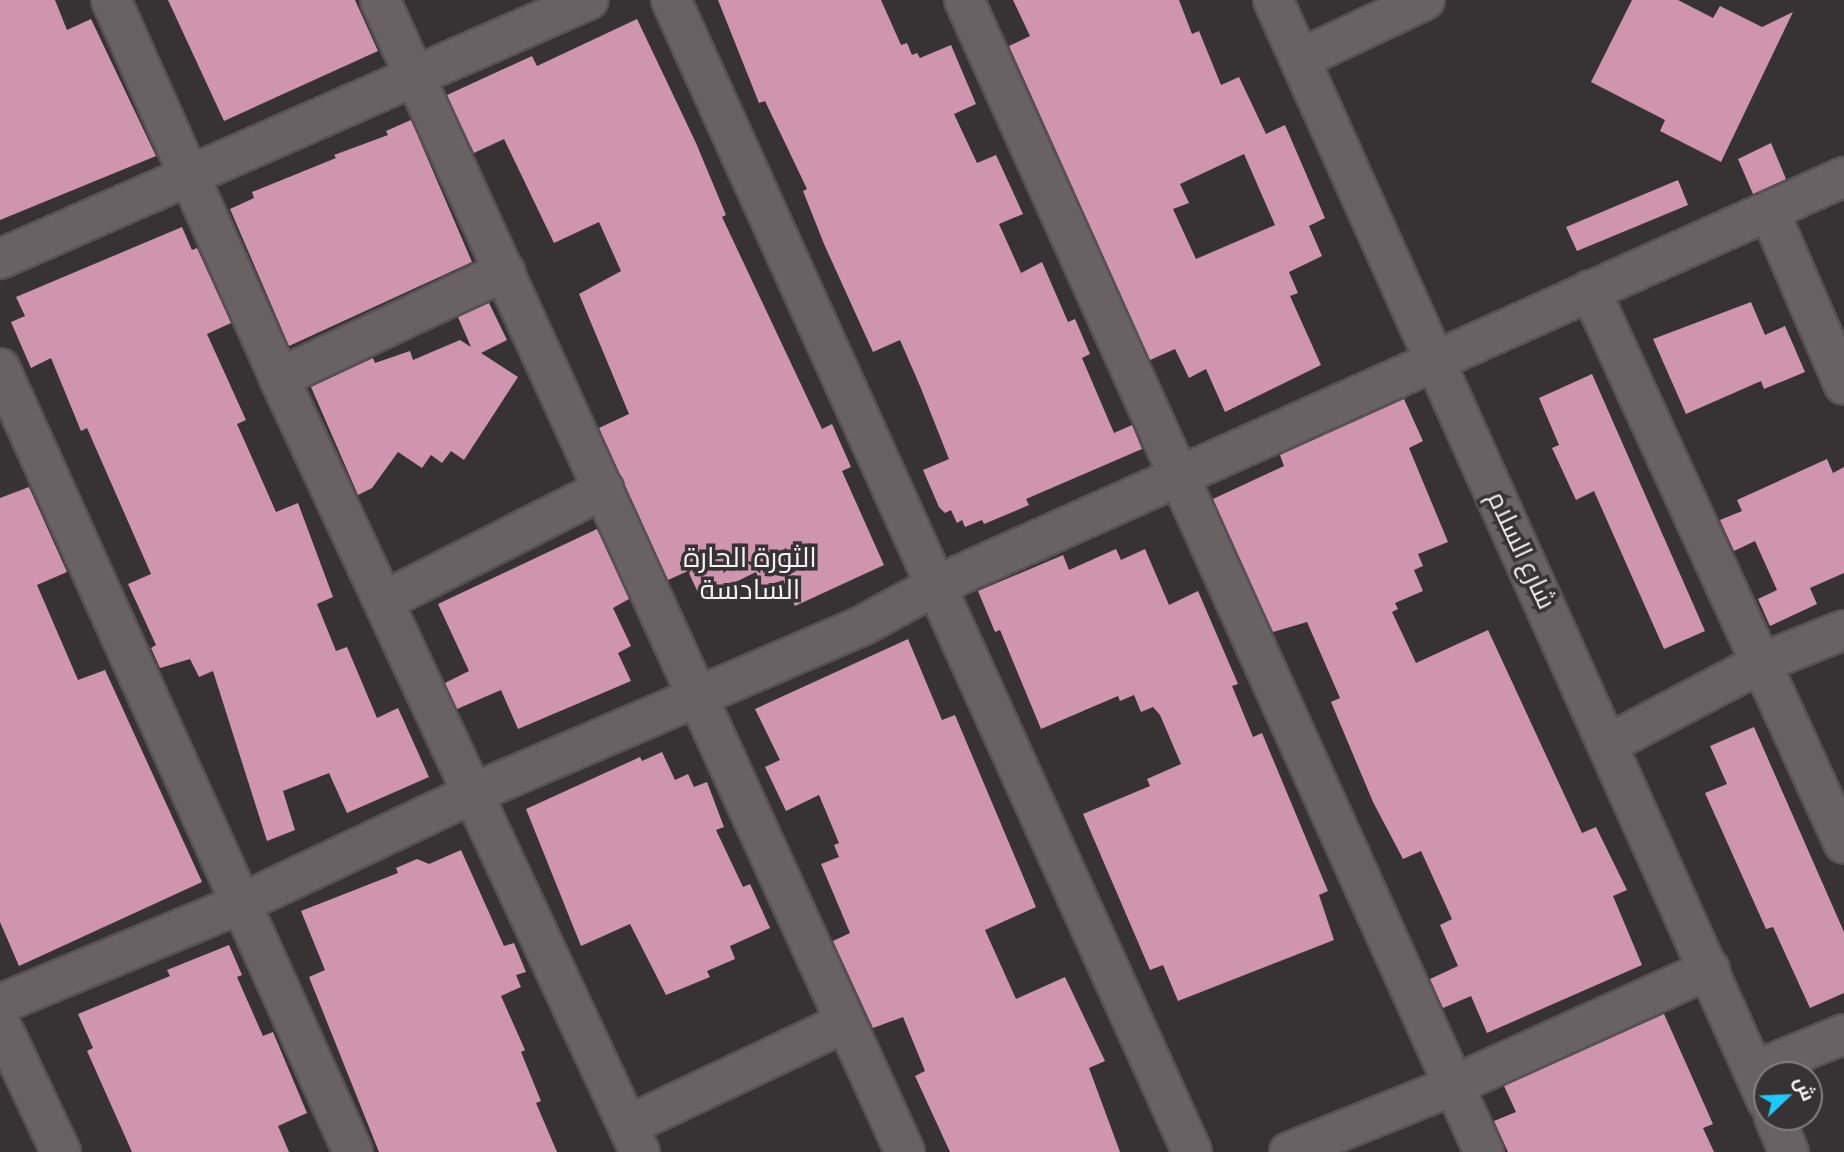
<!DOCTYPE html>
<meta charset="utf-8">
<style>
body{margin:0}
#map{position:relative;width:1844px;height:1152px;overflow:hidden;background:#373335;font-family:"Titillium Web",Cairo,sans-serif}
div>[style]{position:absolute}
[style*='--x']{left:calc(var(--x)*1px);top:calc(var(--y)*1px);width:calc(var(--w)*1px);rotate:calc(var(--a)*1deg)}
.building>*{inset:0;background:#cf95ae}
.roads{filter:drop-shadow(2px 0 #575254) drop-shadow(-2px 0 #575254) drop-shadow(0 2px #575254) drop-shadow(0 -2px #575254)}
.minor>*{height:38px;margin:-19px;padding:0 19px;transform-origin:19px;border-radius:19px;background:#686265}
span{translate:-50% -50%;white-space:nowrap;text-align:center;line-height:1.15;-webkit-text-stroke:7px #373335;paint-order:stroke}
.street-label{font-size:26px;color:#f7f3f5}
.neighbourhood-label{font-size:28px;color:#f7f3f5}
.north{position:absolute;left:1753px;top:1061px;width:70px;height:70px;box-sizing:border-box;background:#373335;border:2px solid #848082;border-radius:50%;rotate:67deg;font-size:19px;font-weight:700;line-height:28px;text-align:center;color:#f7f3f5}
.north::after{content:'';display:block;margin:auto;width:24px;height:32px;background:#1bcafc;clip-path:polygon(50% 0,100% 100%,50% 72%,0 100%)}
</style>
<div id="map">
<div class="building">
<i style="clip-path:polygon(0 0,55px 0,67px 30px,91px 19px,156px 156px,0 220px)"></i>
<i style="clip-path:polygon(168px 0,355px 0,378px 51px,224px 121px)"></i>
<i style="clip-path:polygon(718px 0,881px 0,901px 45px,907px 43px,912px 55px,917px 53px,920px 58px,951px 45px,976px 104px,954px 114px,977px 163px,996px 155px,1023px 214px,999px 224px,1021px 273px,1042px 262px,1068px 322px,1075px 319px,1090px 354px,1082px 358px,1114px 433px,1132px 425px,1142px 449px,1026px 499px,1029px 505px,984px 524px,982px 520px,965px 527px,962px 520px,957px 523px,951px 510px,945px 513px,939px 507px,923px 470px,949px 459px,920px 386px,900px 340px,873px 352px,824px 244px,803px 191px,807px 189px,765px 101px,759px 103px)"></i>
<i style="clip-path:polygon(evenodd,1013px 0,1179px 0,1192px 34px,1199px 31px,1221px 85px,1239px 77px,1266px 134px,1285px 125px,1325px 218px,1309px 226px,1322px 256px,1289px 272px,1298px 293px,1290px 296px,1321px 365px,1225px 412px,1206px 369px,1189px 378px,1175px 349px,1150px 360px,1009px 46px,1030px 36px,1013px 0,1244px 154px,1275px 225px,1196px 259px,1173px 209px,1189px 203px,1180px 184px,1244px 154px)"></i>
<i style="clip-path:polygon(1632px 0,1678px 0,1713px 18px,1720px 6px,1762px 27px,1793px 12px,1721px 162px,1660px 131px,1665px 120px,1591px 82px)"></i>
<i style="clip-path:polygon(637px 19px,696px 143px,726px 215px,722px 217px,822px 429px,832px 424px,851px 467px,842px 471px,884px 565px,795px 606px,783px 580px,763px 589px,756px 572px,701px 599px,688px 571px,668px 580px,599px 428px,629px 414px,579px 294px,621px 271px,599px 222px,554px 243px,504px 139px,474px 153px,447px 95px,532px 56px,537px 66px)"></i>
<i style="clip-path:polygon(411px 120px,472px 262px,289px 346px,230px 209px,254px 198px,252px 192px,336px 158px,334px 155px,388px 135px,386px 131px)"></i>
<i style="clip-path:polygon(1771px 143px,1786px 179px,1753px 194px,1738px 159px)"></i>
<i style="clip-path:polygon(1678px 180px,1688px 205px,1577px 251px,1566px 227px)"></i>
<i style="clip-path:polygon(182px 227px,192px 250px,197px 248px,231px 323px,207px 334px,246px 420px,237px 424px,276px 512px,298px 503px,333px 597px,317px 604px,336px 651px,347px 647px,377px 718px,398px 708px,429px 777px,347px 813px,329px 773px,283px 791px,295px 830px,267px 841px,213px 671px,199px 677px,190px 659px,160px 668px,151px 648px,156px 645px,128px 584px,151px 574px,87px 428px,81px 431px,51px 358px,31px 368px,11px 322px,25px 316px,16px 297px)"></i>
<i style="clip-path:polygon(1751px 302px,1765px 335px,1785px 326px,1805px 372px,1764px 389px,1761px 381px,1686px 414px,1653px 339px)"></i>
<i style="clip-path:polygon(489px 303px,507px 340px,481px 353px,518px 377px,464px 460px,451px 451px,442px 463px,431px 455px,422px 468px,398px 452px,372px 488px,358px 495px,311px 387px,373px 358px,375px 363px,410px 351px,413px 360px,460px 340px,471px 347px,458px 317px)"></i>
<i style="clip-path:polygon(1592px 374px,1705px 631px,1664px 649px,1594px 491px,1576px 500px,1552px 448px,1559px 445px,1539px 398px)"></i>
<i style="clip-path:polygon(1404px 399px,1423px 441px,1409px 448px,1448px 542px,1418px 554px,1423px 566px,1414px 570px,1423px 591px,1395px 603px,1398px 609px,1392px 612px,1416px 663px,1488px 630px,1582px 833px,1596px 827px,1627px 890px,1613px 896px,1642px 965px,1487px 1033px,1471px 996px,1443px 1008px,1430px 979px,1458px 966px,1440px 925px,1452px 919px,1421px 851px,1403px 859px,1373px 802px,1331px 702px,1340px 698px,1307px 622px,1273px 632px,1213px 499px,1284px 466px,1280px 455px)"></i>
<i style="clip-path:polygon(1827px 459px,1833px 473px,1844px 467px,1844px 573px,1810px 588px,1817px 604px,1770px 626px,1758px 599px,1777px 590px,1755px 541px,1734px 551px,1720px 520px,1742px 511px,1737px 500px)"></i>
<i style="clip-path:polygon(29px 487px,67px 572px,37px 585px,78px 680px,105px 670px,202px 882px,19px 966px,0 922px,0 498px)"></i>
<i style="clip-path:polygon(597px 529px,629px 599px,613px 608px,631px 646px,618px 653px,631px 681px,518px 729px,501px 690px,457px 709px,445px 683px,469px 671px,438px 604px)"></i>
<i style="clip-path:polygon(1116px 549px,1121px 560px,1145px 549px,1169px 605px,1198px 591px,1238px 684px,1232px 686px,1253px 737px,1262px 733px,1328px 891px,1319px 895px,1334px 940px,1178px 1001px,1163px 965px,1150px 970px,1083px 814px,1150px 786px,1147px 779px,1181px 764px,1160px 715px,1153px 707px,1141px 712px,1134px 695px,1120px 701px,1118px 696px,1041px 729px,1000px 630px,995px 632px,978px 591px,1063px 555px,1069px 570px)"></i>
<i style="clip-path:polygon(908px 639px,942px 720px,955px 715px,1036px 907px,985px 930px,1016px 999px,1065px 977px,1105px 1061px,1089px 1068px,1120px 1152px,950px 1152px,915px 1076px,925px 1071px,903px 1017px,873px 1028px,833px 941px,850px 933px,821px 864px,839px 857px,834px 845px,839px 843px,819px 795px,786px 811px,765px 767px,780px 760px,755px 709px)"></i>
<i style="clip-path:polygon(1754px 727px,1844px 932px,1844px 993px,1810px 1008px,1773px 927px,1766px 929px,1705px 793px,1727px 784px,1710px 746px)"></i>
<i style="clip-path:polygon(662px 752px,675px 780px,688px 774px,694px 787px,707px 782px,724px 827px,716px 830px,743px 887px,750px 884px,770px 928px,730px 946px,735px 959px,707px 971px,710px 977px,666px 995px,630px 924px,581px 946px,526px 809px,640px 757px,642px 761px)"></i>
<i style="clip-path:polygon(461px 850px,504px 946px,514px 943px,526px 972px,516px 975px,521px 987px,501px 996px,525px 1050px,521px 1052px,541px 1101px,536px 1103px,557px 1152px,379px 1152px,309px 977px,325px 970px,301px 911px,398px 873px,396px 868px,417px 859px,429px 864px)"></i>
<i style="clip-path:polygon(229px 945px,242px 975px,237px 977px,263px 1036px,273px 1032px,307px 1113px,278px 1126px,289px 1152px,132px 1152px,87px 1051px,93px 1048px,78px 1014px,170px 976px,167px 970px)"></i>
<i style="clip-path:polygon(1664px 1014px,1713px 1124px,1703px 1128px,1714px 1152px,1508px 1152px,1494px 1121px,1516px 1112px,1504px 1086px)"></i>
</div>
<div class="roads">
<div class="minor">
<i style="--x:111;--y:0;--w:414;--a:66"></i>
<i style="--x:279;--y:378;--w:854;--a:65"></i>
<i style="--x:380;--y:0;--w:1266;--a:65.5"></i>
<i style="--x:671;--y:0;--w:1264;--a:65.66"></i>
<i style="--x:964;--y:0;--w:1264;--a:65.71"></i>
<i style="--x:1273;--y:0;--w:1207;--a:65.84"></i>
<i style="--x:1300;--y:59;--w:138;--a:-25.3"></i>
<i style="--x:1769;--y:211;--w:189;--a:66.7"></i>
<i style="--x:0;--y:259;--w:643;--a:-23.77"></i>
<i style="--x:1590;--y:290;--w:609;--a:65.37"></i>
<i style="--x:0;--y:368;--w:860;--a:65.76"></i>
<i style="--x:279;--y:378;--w:250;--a:-25.3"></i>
<i style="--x:384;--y:601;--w:247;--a:-27"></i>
<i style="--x:1610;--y:743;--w:171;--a:-27.9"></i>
<i style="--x:1761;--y:663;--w:89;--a:-21.7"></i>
<i style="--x:0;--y:1004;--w:260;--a:-22.6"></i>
<i style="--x:240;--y:904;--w:259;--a:-25.4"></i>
<i style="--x:474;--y:793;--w:420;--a:-23.3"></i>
<i style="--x:860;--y:627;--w:83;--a:-28.7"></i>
<i style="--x:933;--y:587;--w:999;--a:-24.23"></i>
<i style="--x:0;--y:1023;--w:143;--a:64.7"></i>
<i style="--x:1754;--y:1071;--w:97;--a:-22.3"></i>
<i style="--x:1774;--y:1117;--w:38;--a:67"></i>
<i style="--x:629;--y:1125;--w:238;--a:-25.4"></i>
<i style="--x:1289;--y:1152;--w:176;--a:-22"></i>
<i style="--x:1452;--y:1086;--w:283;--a:-24.4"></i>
</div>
</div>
<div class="street-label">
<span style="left:1522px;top:550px;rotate:65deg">شارع السلام</span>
</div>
<div class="neighbourhood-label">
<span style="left:750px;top:573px">الثورة الحارة<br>السادسة</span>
</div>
<div class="north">ش</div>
</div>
